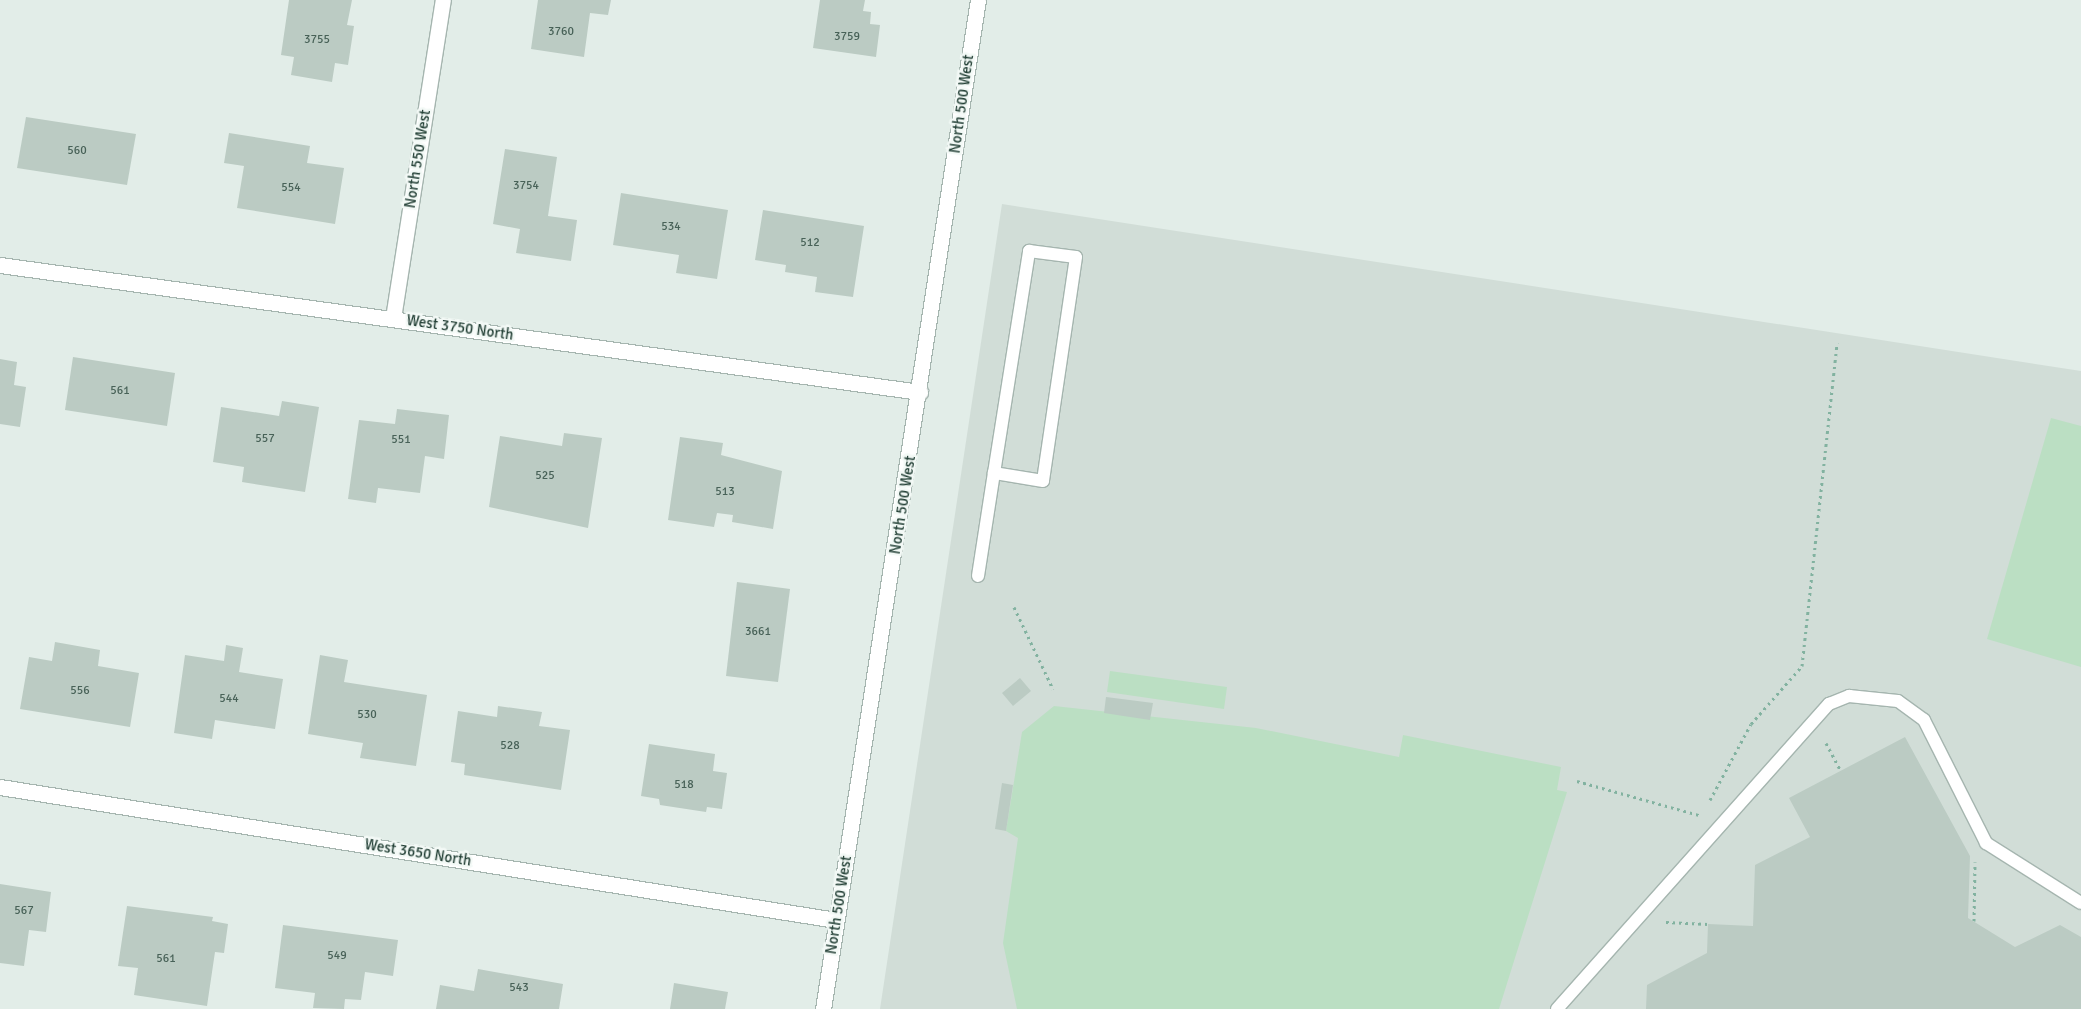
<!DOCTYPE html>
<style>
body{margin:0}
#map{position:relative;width:2081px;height:1009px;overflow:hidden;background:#e2ede8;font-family:Signika,sans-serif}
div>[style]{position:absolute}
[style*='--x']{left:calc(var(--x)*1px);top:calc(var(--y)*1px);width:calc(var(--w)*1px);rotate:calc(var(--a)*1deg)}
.built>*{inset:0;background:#d1ddd7}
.green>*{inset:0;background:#bbdfc3}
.building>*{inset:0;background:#bbcbc3}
.path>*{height:3px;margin-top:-1.5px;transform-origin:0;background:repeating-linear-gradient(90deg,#82b2a0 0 2.5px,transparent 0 6.5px)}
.roads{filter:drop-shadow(1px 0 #a5b5af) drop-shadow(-1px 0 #a5b5af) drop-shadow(0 1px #a5b5af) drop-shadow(0 -1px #a5b5af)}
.lane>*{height:12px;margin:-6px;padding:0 6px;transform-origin:6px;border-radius:6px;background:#fff}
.street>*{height:15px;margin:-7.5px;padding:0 7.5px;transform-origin:7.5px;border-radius:7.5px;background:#fff}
.secondary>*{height:15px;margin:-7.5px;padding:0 7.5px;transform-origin:7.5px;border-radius:7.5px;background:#fff}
span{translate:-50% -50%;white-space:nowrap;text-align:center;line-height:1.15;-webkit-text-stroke:5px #f3f9f6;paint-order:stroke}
.number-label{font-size:12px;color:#486258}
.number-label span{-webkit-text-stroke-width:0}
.street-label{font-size:15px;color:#223f35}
</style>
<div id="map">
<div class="built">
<i style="clip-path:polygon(1002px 204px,2081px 371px,2081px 1009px,880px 1009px)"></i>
</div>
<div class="green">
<i style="clip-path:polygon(2051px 418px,2081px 426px,2081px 667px,1987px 639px)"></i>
<i style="clip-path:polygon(1110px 671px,1227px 687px,1224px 709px,1107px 692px)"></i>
<i style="clip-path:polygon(1054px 706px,1256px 728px,1399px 757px,1403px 735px,1561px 767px,1557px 790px,1567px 792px,1499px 1009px,1017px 1009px,1003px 943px,1018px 838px,1006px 831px,1022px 732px)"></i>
</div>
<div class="building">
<i style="clip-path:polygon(289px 0,352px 0,347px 25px,354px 26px,348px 65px,335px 63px,332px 82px,291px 75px,294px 57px,281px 55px)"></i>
<i style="clip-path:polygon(538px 0,611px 0,608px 15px,590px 13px,584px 57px,531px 49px)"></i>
<i style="clip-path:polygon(820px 0,865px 0,863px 11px,871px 12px,870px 24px,880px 25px,876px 57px,813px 48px)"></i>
<i style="clip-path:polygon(26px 117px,136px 134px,127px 185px,17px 168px)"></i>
<i style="clip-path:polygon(229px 133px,310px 146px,307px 163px,344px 168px,335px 224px,237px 208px,244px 166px,224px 163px)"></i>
<i style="clip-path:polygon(505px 149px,557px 157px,548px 216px,577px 220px,571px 261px,516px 253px,520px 229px,493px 224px)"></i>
<i style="clip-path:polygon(621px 193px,728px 210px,717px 279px,676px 273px,679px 255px,613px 245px)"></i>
<i style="clip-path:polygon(763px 210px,864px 226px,853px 297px,815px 292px,817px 277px,785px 272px,786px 265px,755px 260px)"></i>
<i style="clip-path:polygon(73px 357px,175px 373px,167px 426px,65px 410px)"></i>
<i style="clip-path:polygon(0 359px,17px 362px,14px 385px,26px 387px,20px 427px,0 424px)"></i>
<i style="clip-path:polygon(282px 401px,319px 407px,305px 492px,242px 482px,244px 467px,213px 462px,221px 407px,279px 416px)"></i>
<i style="clip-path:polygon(397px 409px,449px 415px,444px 459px,425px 456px,420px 493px,378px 488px,376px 503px,348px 499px,359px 420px,395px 424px)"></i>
<i style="clip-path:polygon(564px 433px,602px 438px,588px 528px,489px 507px,500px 436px,562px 446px)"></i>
<i style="clip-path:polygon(680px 437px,723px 443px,721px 455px,782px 471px,773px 529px,732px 522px,733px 515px,717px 513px,714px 527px,668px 520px)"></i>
<i style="clip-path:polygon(737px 582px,790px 589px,778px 682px,726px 676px)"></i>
<i style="clip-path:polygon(55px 642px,100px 650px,98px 666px,139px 673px,130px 727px,20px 709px,29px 657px,52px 661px)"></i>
<i style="clip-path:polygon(226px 645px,243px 648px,239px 672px,283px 679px,275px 729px,215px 720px,212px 739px,174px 733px,185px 655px,224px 661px)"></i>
<i style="clip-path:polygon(320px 655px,348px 660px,344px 682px,427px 695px,416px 766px,360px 758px,363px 743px,308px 734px)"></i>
<i style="clip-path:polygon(1020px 678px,1031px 691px,1013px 706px,1002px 693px)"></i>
<i style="clip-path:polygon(1106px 697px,1153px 703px,1150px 720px,1104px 713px)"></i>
<i style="clip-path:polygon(498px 706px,542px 712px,539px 726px,570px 730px,561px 790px,464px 775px,465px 764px,451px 762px,458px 711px,497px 717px)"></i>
<i style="clip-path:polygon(1905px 737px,1970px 856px,1968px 918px,2015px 947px,2060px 925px,2081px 937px,2081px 1009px,1646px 1009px,1647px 985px,1707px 953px,1708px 924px,1753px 926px,1755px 865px,1810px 837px,1789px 798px)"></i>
<i style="clip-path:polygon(649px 744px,715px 754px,713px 771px,727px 773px,722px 809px,707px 807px,706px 812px,660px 805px,659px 799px,641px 796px)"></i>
<i style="clip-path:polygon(1002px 783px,1013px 785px,1006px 831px,995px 829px)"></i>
<i style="clip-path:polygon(0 884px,51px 892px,46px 932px,29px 930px,24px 966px,0 963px)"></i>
<i style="clip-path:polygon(127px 906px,213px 917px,212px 921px,228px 924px,224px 953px,215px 952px,207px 1006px,134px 995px,138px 968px,118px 966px)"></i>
<i style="clip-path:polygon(283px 925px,398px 940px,393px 976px,365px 972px,361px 1000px,345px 999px,344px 1009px,313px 1008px,315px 993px,275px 988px)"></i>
<i style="clip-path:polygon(478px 969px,563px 984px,559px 1009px,436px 1009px,440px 985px,474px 991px)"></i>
<i style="clip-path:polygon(674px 983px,728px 992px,725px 1009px,670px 1009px)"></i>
</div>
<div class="path">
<i style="--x:1014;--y:607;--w:91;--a:64.6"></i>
<i style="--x:1826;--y:743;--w:32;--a:62"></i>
<i style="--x:1577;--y:781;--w:127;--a:15.6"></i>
<i style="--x:1710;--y:800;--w:86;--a:-61.7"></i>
<i style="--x:1751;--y:724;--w:77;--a:-48.7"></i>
<i style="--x:1802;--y:666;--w:325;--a:-83.8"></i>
<i style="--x:1974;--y:921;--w:59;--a:-89"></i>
<i style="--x:1666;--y:922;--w:42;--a:2.7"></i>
</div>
<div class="roads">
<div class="lane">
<i style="--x:978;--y:576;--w:104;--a:-81.2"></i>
<i style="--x:994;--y:473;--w:225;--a:-81"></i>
<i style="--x:1029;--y:251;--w:47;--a:7.3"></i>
<i style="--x:1076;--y:257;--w:226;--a:98.4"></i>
<i style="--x:1043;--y:481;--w:50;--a:-170.7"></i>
<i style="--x:1557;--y:1009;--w:409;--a:-48.3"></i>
<i style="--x:1829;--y:704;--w:22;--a:-22"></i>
<i style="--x:1849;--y:696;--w:49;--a:5.8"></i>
<i style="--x:1898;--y:701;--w:32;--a:36"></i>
<i style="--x:1924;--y:720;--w:138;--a:63.2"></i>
<i style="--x:1986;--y:843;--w:112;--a:32.3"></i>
</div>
<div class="street">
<i style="--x:0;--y:265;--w:929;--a:7.86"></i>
<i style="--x:393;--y:318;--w:322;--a:-81.1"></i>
<i style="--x:0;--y:787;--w:847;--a:9.04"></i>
</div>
<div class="secondary">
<i style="--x:823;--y:1009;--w:1021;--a:-81.27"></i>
</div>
</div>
<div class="number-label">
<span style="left:561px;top:32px">3760</span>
<span style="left:847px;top:37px">3759</span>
<span style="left:317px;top:40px">3755</span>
<span style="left:77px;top:151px">560</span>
<span style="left:526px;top:186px">3754</span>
<span style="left:291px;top:188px">554</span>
<span style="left:671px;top:227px">534</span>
<span style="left:810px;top:243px">512</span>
<span style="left:120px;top:391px">561</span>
<span style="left:265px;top:439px">557</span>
<span style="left:401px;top:440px">551</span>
<span style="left:545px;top:476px">525</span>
<span style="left:725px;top:492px">513</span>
<span style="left:758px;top:632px">3661</span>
<span style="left:80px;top:691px">556</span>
<span style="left:229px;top:699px">544</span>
<span style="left:367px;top:715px">530</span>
<span style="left:510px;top:746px">528</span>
<span style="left:684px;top:785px">518</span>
<span style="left:24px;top:911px">567</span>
<span style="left:337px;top:956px">549</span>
<span style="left:166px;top:959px">561</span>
<span style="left:519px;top:988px">543</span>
</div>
<div class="street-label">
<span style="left:962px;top:104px;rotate:-82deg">North 500 West</span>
<span style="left:418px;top:159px;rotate:-81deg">North 550 West</span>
<span style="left:460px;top:328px;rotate:8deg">West 3750 North</span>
<span style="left:903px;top:505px;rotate:-81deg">North 500 West</span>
<span style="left:418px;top:853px;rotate:9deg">West 3650 North</span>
<span style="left:839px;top:905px;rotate:-81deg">North 500 West</span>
</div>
</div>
